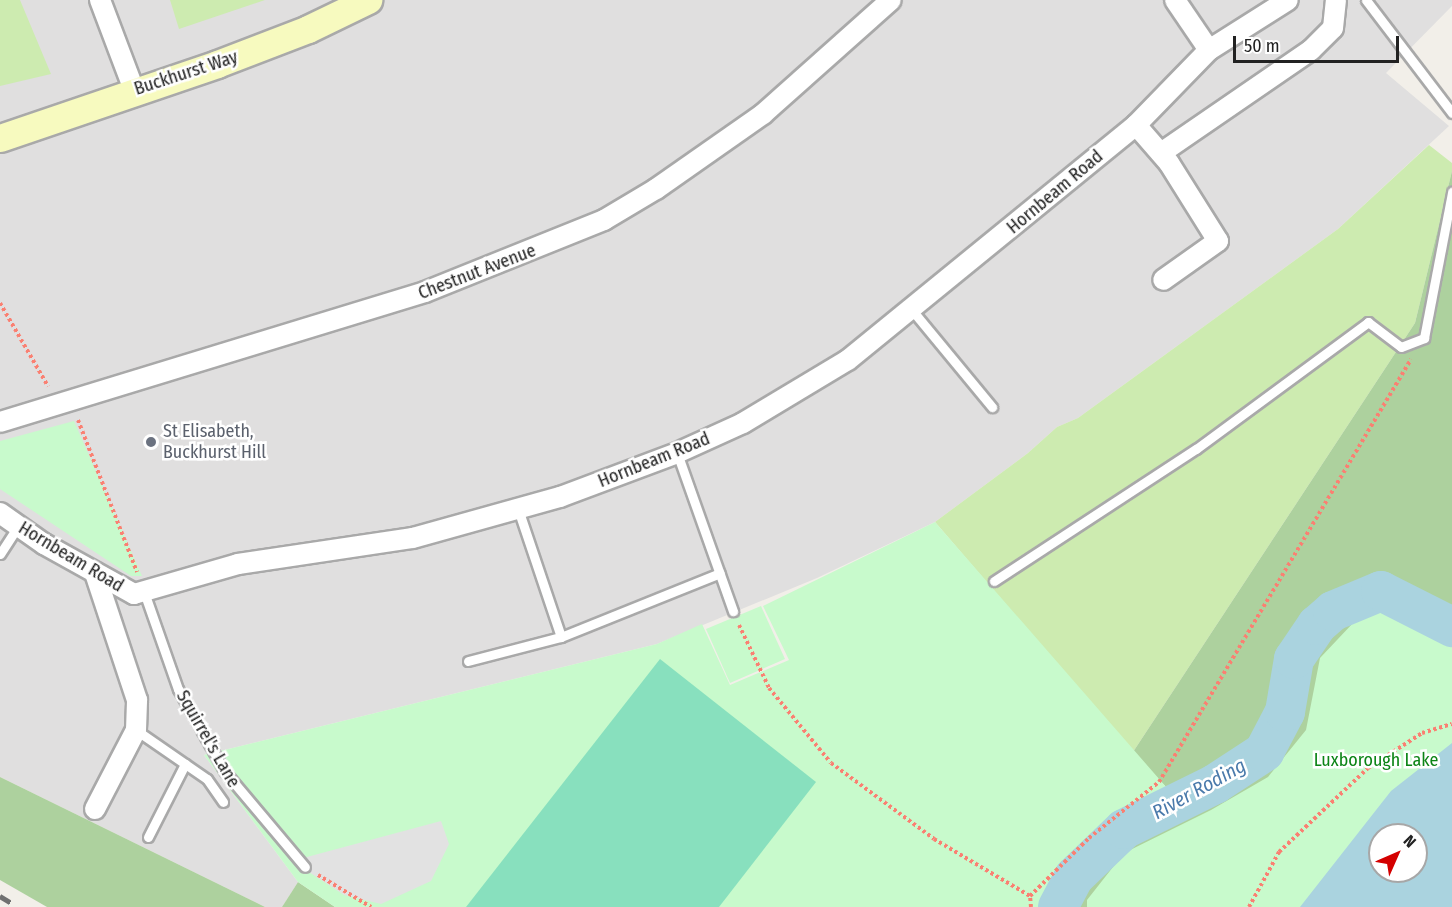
<!DOCTYPE html>
<style>
body{margin:0}
#map{position:relative;width:1452px;height:907px;overflow:hidden;background:#f2efe9;font-family:"Fira Sans Condensed",sans-serif}
div>[style]{position:absolute}
[style*='--x']{left:calc(var(--x)*1px);top:calc(var(--y)*1px);width:calc(var(--w)*1px);rotate:calc(var(--a)*1deg)}
.residential>*{inset:0;background:#e0dfdf}
.grass>*{inset:0;background:#cdebb0}
.forest>*{inset:0;background:#add19e}
.park>*{inset:0;background:#c8facc}
.pitch>*{inset:0;background:#88e0be}
.parking>*{inset:0;background:#e2e2e2}
.water>*{inset:0;background:#aad3df}
.river>*{height:40px;margin:-20px;padding:0 20px;transform-origin:20px;border-radius:20px;background:#aad3df}
.path>*{height:4px;margin-top:-2px;transform-origin:0;background:repeating-linear-gradient(90deg,#fa8072 0 3px,transparent 0 6px)}
.roads{filter:drop-shadow(2px 0 #a9a9a9) drop-shadow(-2px 0 #a9a9a9) drop-shadow(0 2px #a9a9a9) drop-shadow(0 -2px #a9a9a9)}
.lane>*{height:9px;margin:-4.5px;padding:0 4.5px;transform-origin:4.5px;border-radius:4.5px;background:#fff}
.street>*{height:20px;margin:-10px;padding:0 10px;transform-origin:10px;border-radius:10px;background:#fff}
.secondary>*{height:27px;margin:-13.5px;padding:0 13.5px;transform-origin:13.5px;border-radius:13.5px;background:#f7fabf}
.rail>*{height:4.5px;margin-top:-2.25px;transform-origin:0;background:repeating-linear-gradient(90deg,#707070 0 12px,transparent 0 24px)}
.dots>*{width:16px;height:16px;translate:-50% -50%;box-sizing:border-box;border:3px solid #fff;border-radius:50%}
span{translate:-50% -50%;white-space:nowrap;text-align:center;line-height:1.15;-webkit-text-stroke:5px #fff;paint-order:stroke}
.street-label{font-size:18px;color:#222}
.worship-label{font-size:18px;color:#5b616d}
.left{translate:0 -50%;text-align:left}
.park-label{font-size:18px;color:#0c8416}
.water-label{font-size:20px;color:#4a7aab;font-style:italic}
.north{position:absolute;left:1368px;top:823px;width:60px;height:60px;box-sizing:border-box;background:#fff;border:2px solid #a7a7a7;border-radius:50%;rotate:45deg;font-size:16px;font-weight:700;line-height:24px;text-align:center;color:#222}
.north::after{content:'';display:block;margin:auto;width:21px;height:27px;background:#d40000;clip-path:polygon(50% 0,100% 100%,50% 72%,0 100%)}
.scale{position:absolute;left:1233px;top:36px;width:166px;height:27px;box-sizing:border-box;border:3px solid #222;border-top:0;padding-left:8px;font-size:18px;line-height:21px;white-space:nowrap;color:#222;-webkit-text-stroke:4px #fff;paint-order:stroke}
</style>
<div id="map">
<div class="residential">
<i style="clip-path:polygon(0 0,1452px 0,1452px 6px,1386px 73px,1449px 126px,1338px 229px,1078px 418px,1057px 427px,1028px 453px,935px 522px,817px 578px,657px 644px,204px 755px,298px 882px,282px 907px,265px 907px,0 777px)"></i>
</div>
<div class="grass">
<i style="clip-path:polygon(0 0,20px 0,51px 74px,0 86px)"></i>
<i style="clip-path:polygon(170px 0,265px 0,179px 29px)"></i>
<i style="clip-path:polygon(1429px 145px,1452px 163px,1452px 171px,1415px 323px,1133px 752px,935px 522px,1028px 453px,1057px 427px,1078px 418px,1338px 229px)"></i>
</div>
<div class="forest">
<i style="clip-path:polygon(1452px 171px,1452px 743px,1300px 907px,1047px 907px,1052px 893px,1167px 788px,1133px 752px,1415px 323px)"></i>
<i style="clip-path:polygon(0 777px,265px 907px,47px 907px,0 880px)"></i>
<i style="clip-path:polygon(298px 882px,335px 907px,282px 907px)"></i>
</div>
<div class="park">
<i style="clip-path:polygon(74px 421px,142px 576px,131px 576px,0 489px,0 441px)"></i>
<i style="clip-path:polygon(935px 522px,1167px 788px,1052px 893px,1047px 907px,335px 907px,298px 882px,204px 755px,657px 644px,702px 624px,730px 685px,789px 660px,763px 606px)"></i>
<i style="clip-path:polygon(761px 606px,785px 659px,730px 683px,706px 629px)"></i>
<i style="clip-path:polygon(evenodd,1380px 609px,1452px 644px,1452px 907px,1087px 907px,1087px 900px,1124px 853px,1211px 810px,1268px 777px,1306px 730px,1320px 658px,1354px 622px,1380px 609px,1380px 835px,1416px 835px,1416px 871px,1380px 871px,1380px 835px)"></i>
</div>
<div class="pitch">
<i style="clip-path:polygon(660px 659px,816px 782px,719px 907px,466px 907px)"></i>
</div>
<div class="parking">
<i style="clip-path:polygon(441px 821px,449px 844px,431px 881px,381px 904px,344px 895px,292px 861px)"></i>
</div>
<div class="water">
<i style="clip-path:polygon(evenodd,1452px 743px,1452px 907px,1300px 907px,1391px 791px,1452px 743px,1380px 835px,1416px 835px,1416px 871px,1380px 871px,1380px 835px)"></i>
</div>
<div class="river">
<i style="--x:1058;--y:907;--w:34;--a:-62"></i>
<i style="--x:1074;--y:877;--w:69;--a:-43.8"></i>
<i style="--x:1124;--y:829;--w:102;--a:-26.3"></i>
<i style="--x:1215;--y:784;--w:59;--a:-33.1"></i>
<i style="--x:1264;--y:752;--w:45;--a:-62.3"></i>
<i style="--x:1285;--y:712;--w:54;--a:-80.4"></i>
<i style="--x:1294;--y:659;--w:41;--a:-55.9"></i>
<i style="--x:1317;--y:625;--w:21;--a:-41"></i>
<i style="--x:1333;--y:611;--w:52;--a:-22.6"></i>
<i style="--x:1381;--y:591;--w:80;--a:26.9"></i>
</div>
<div class="path">
<i style="--x:0;--y:303;--w:96;--a:60"></i>
<i style="--x:78;--y:420;--w:163;--a:68.8"></i>
<i style="--x:739;--y:625;--w:70;--a:64.5"></i>
<i style="--x:769;--y:688;--w:97;--a:50.4"></i>
<i style="--x:831;--y:763;--w:128;--a:36.4"></i>
<i style="--x:934;--y:839;--w:112;--a:30.7"></i>
<i style="--x:318;--y:875;--w:62;--a:31.1"></i>
<i style="--x:1031;--y:907;--w:11;--a:-95"></i>
<i style="--x:1030;--y:896;--w:83;--a:-44.5"></i>
<i style="--x:1089;--y:838;--w:90;--a:-38.7"></i>
<i style="--x:1159;--y:782;--w:492;--a:-59.2"></i>
<i style="--x:1249;--y:907;--w:63;--a:-61.4"></i>
<i style="--x:1279;--y:852;--w:122;--a:-43.3"></i>
<i style="--x:1368;--y:768;--w:64;--a:-32.9"></i>
<i style="--x:1422;--y:733;--w:31;--a:-17"></i>
</div>
<div class="roads">
<div class="lane">
<i style="--x:1366;--y:0;--w:142;--a:52.7"></i>
<i style="--x:912;--y:310;--w:126;--a:50.5"></i>
<i style="--x:677;--y:453;--w:168;--a:70.5"></i>
<i style="--x:518;--y:509;--w:135;--a:71.4"></i>
<i style="--x:0;--y:554;--w:33;--a:-57"></i>
<i style="--x:994;--y:581;--w:241;--a:-33.2"></i>
<i style="--x:1196;--y:449;--w:214;--a:-36.4"></i>
<i style="--x:1368;--y:322;--w:41;--a:37.1"></i>
<i style="--x:1401;--y:347;--w:25;--a:-21"></i>
<i style="--x:1424;--y:338;--w:149;--a:-79.1"></i>
<i style="--x:144;--y:592;--w:103;--a:70.7"></i>
<i style="--x:178;--y:689;--w:95;--a:60.5"></i>
<i style="--x:225;--y:772;--w:124;--a:49.9"></i>
<i style="--x:468;--y:661;--w:96;--a:-14.5"></i>
<i style="--x:561;--y:637;--w:171;--a:-21.9"></i>
<i style="--x:136;--y:730;--w:86;--a:34.6"></i>
<i style="--x:207;--y:779;--w:28;--a:55"></i>
<i style="--x:148;--y:837;--w:82;--a:-63.1"></i>
</div>
<div class="street">
<i style="--x:100;--y:0;--w:96;--a:69.3"></i>
<i style="--x:1175;--y:0;--w:60;--a:55.8"></i>
<i style="--x:1136;--y:125;--w:50;--a:49"></i>
<i style="--x:1169;--y:163;--w:92;--a:57.9"></i>
<i style="--x:1218;--y:241;--w:67;--a:144.7"></i>
<i style="--x:1161;--y:153;--w:182;--a:-34.5"></i>
<i style="--x:1311;--y:50;--w:31;--a:-45"></i>
<i style="--x:1333;--y:28;--w:28;--a:-84"></i>
<i style="--x:0;--y:422;--w:444;--a:-17"></i>
<i style="--x:425;--y:292;--w:193;--a:-21.9"></i>
<i style="--x:604;--y:220;--w:61;--a:-30.8"></i>
<i style="--x:656;--y:189;--w:131;--a:-35"></i>
<i style="--x:763;--y:114;--w:171;--a:-41.7"></i>
<i style="--x:0;--y:513;--w:54;--a:35.2"></i>
<i style="--x:44;--y:544;--w:103;--a:29.1"></i>
<i style="--x:134;--y:594;--w:108;--a:-16.1"></i>
<i style="--x:238;--y:564;--w:177;--a:-8.5"></i>
<i style="--x:413;--y:538;--w:153;--a:-15.6"></i>
<i style="--x:560;--y:497;--w:125;--a:-20.6"></i>
<i style="--x:677;--y:453;--w:72;--a:-24.4"></i>
<i style="--x:743;--y:423;--w:122;--a:-31"></i>
<i style="--x:848;--y:360;--w:372;--a:-39.2"></i>
<i style="--x:1136;--y:125;--w:105;--a:-45.8"></i>
<i style="--x:1209;--y:50;--w:93;--a:-32.3"></i>
<i style="--x:95;--y:809;--w:89;--a:-62.6"></i>
<i style="--x:136;--y:730;--w:30;--a:-88"></i>
<i style="--x:137;--y:700;--w:134;--a:-108.3"></i>
</div>
<div class="secondary">
<i style="--x:0;--y:138;--w:229;--a:-18.8"></i>
<i style="--x:217;--y:64;--w:97;--a:-21"></i>
<i style="--x:308;--y:29;--w:67;--a:-25.8"></i>
</div>
</div>
<div class="rail">
<i style="--x:0;--y:896;--w:21;--a:31"></i>
</div>
<div class="dots">
<i style="left:151px;top:442px;background:#6b7280"></i>
</div>
<div class="street-label">
<span style="left:186px;top:73px;rotate:-18deg">Buckhurst Way</span>
<span style="left:1055px;top:192px;rotate:-40deg">Hornbeam Road</span>
<span style="left:477px;top:272px;rotate:-21deg">Chestnut Avenue</span>
<span style="left:654px;top:460px;rotate:-22deg">Hornbeam Road</span>
<span style="left:71px;top:557px;rotate:31deg">Hornbeam Road</span>
<span style="left:208px;top:739px;rotate:60deg">Squirrel's Lane</span>
</div>
<div class="worship-label">
<span class="left" style="left:163px;top:442px">St Elisabeth,<br>Buckhurst Hill</span>
</div>
<div class="park-label">
<span style="left:1376px;top:760px">Luxborough Lake</span>
</div>
<div class="water-label">
<span style="left:1199px;top:789px;rotate:-29deg">River Roding</span>
</div>
<div class="north">N</div>
<div class="scale">50 m</div>
</div>
